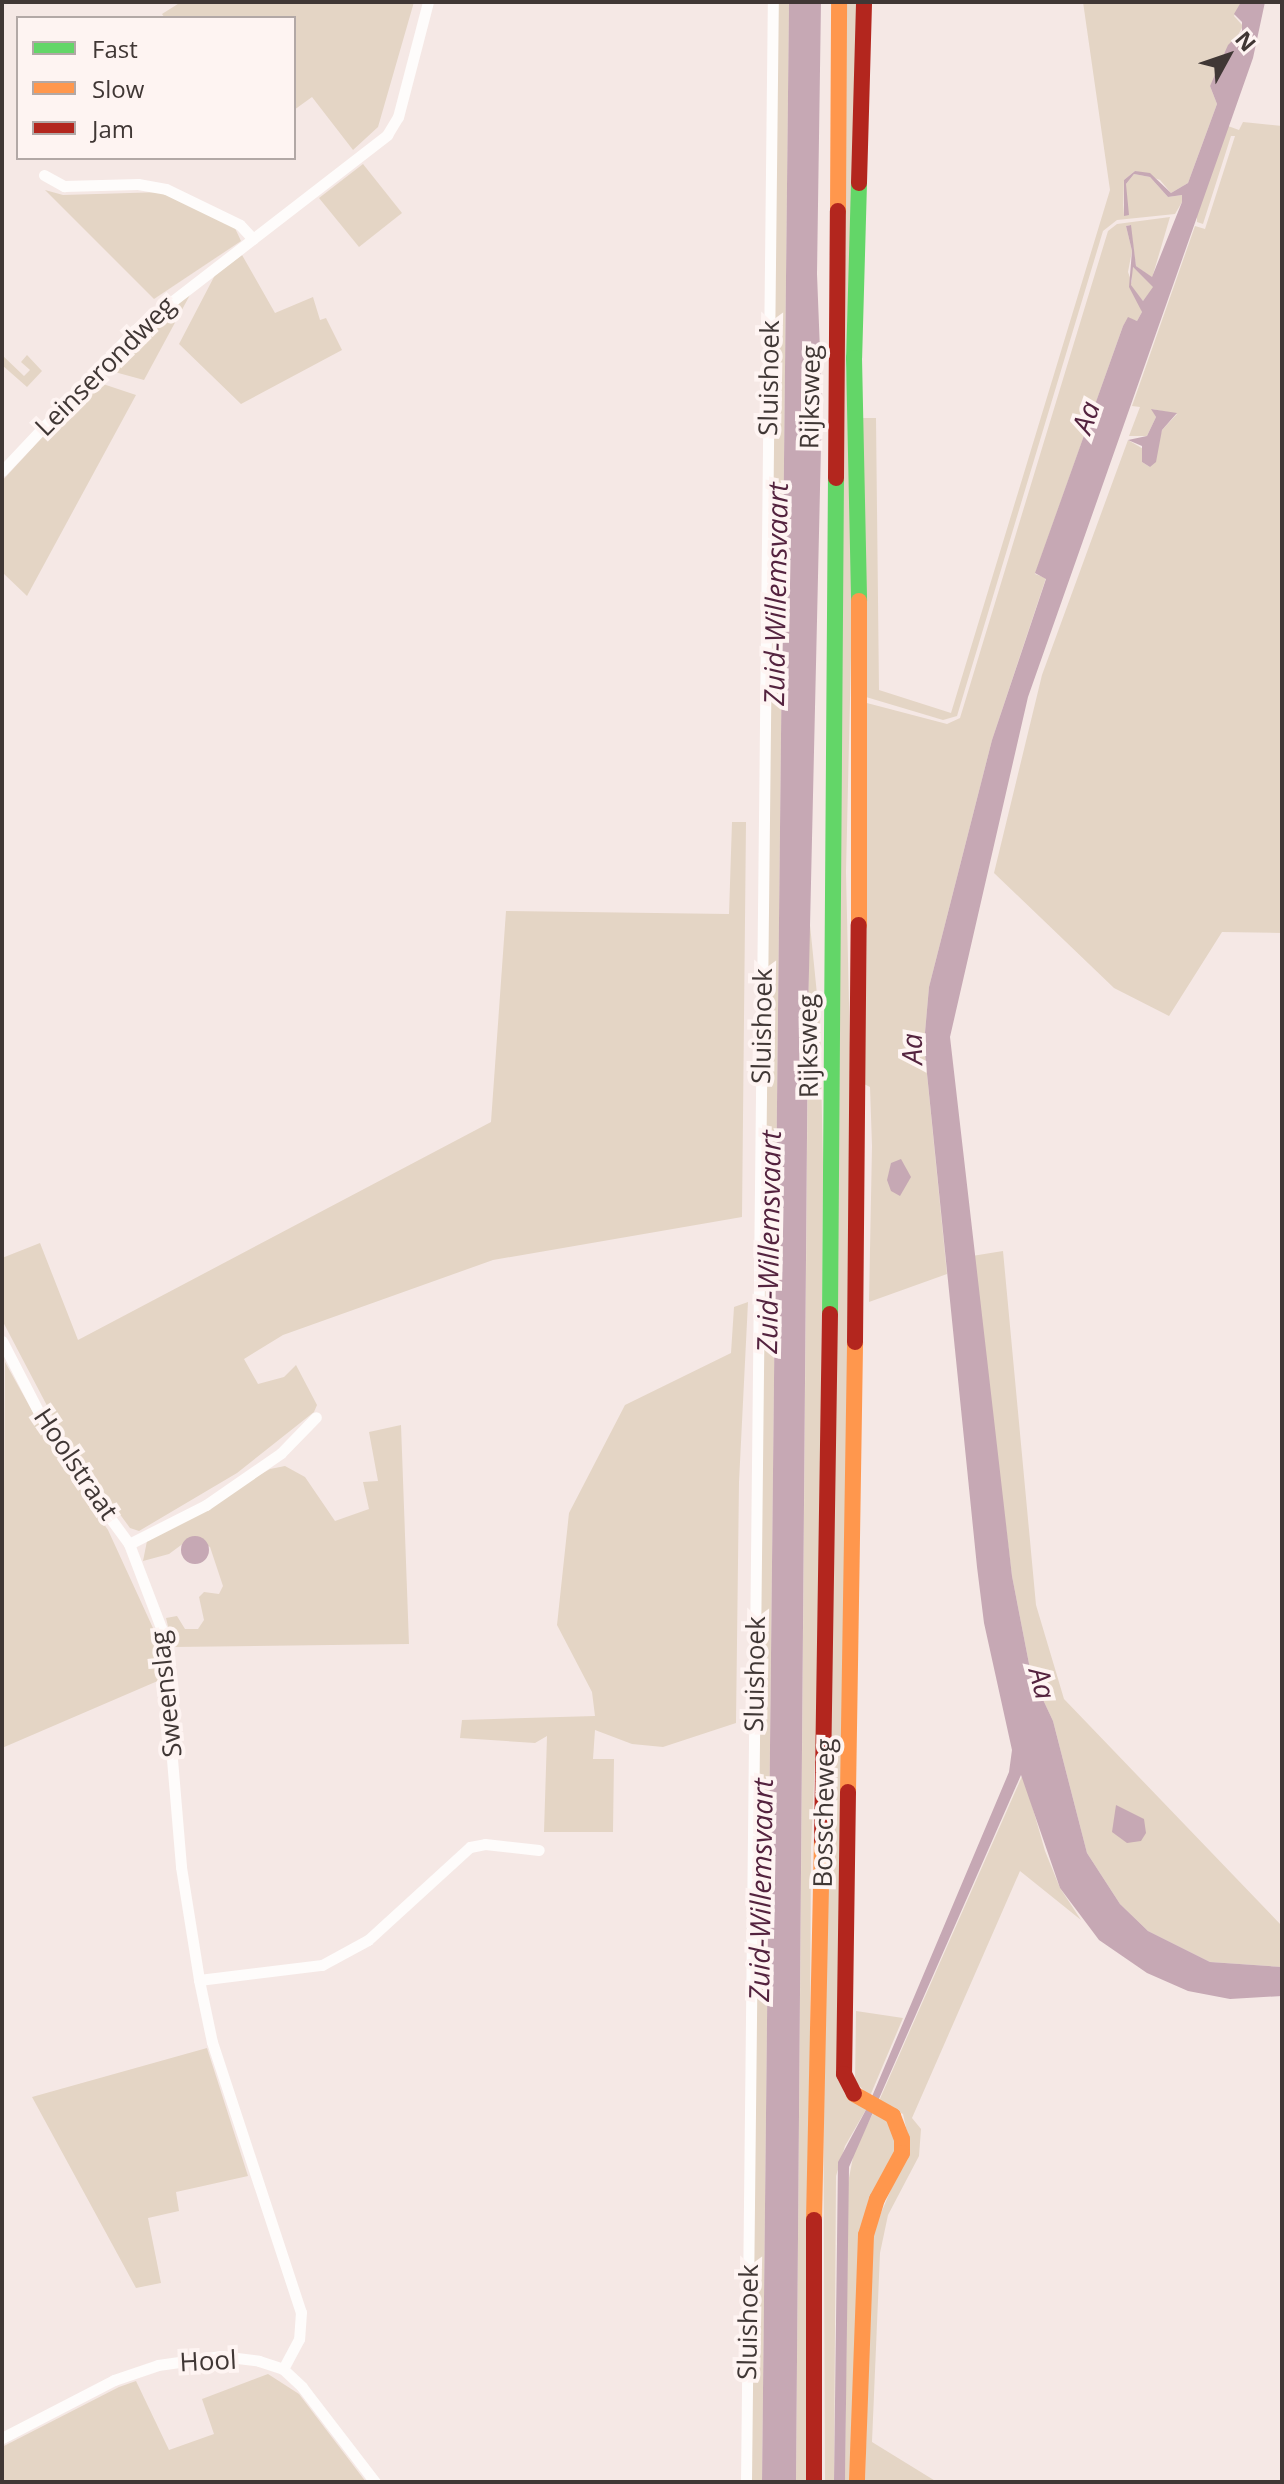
<!DOCTYPE html>
<style>
body{margin:0}
#map{position:relative;width:1284px;height:2484px;overflow:hidden;background:#f5e8e5;font-family:"Open Sans",sans-serif}
div>[style]{position:absolute}
[style*='--x']{left:calc(var(--x)*1px);top:calc(var(--y)*1px);width:calc(var(--w)*1px);rotate:calc(var(--a)*1deg)}
.green>*{inset:0;background:#e4d5c5}
.water>*{inset:0;background:#c6a8b4}
.round{border-radius:50%}
.street>*{height:11px;margin:-5.5px;padding:0 5.5px;transform-origin:5.5px;border-radius:5.5px;background:#fefcfb}
.fast>*{height:16px;margin:-8px;padding:0 8px;transform-origin:8px;border-radius:8px;background:#63d668}
.slow>*{height:16px;margin:-8px;padding:0 8px;transform-origin:8px;border-radius:8px;background:#ff974d}
.jam>*{height:16px;margin:-8px;padding:0 8px;transform-origin:8px;border-radius:8px;background:#b3261e}
span{translate:-50% -50%;white-space:nowrap;text-align:center;line-height:1.15;-webkit-text-stroke:8px #fef4f2;paint-order:stroke}
.street-label{font-size:26px;color:#403735}
.water-label{font-size:28px;color:#54233f;font-style:italic}
.frame{position:absolute;inset:0;border:4px solid #403735;pointer-events:none}
.legend{position:absolute;left:16px;top:16px;width:280px;height:144px;box-sizing:border-box;background:#fef4f2;border:2px solid #b2a8a6;margin:0;padding:10px 14px;list-style:none;font-size:24px;color:#403735}
.legend li{display:flex;align-items:center;gap:16px;height:40px}
.legend b{width:40px;border:2px solid #b2a8a6}
.north{position:absolute;left:1188px;top:16px;width:80px;height:80px;-webkit-text-stroke:6px #fef4f2;paint-order:stroke;rotate:50deg;font-size:22px;font-weight:700;line-height:32px;text-align:center;color:#403735}
.north::after{content:'';display:block;margin:auto;width:28px;height:36px;background:#403735;clip-path:polygon(50% 0,100% 100%,50% 72%,0 100%)}
</style>
<div id="map">
<div class="green">
<i style="clip-path:polygon(181px 2px,414px 2px,378px 127px,353px 150px,312px 97px,294px 110px,294px 18px,165px 18px,162px 14px)"></i>
<i style="clip-path:polygon(778px 2px,789px 2px,762px 2482px,749px 2482px)"></i>
<i style="clip-path:polygon(843px 2px,858px 2px,846px 369px,855px 483px,846px 872px,852px 1136px,840px 2066px,844px 2093px,868px 2106px,845px 2146px,836px 2176px,834px 2482px,825px 2482px,823px 2025px)"></i>
<i style="clip-path:polygon(1083px 2px,1241px 2px,1234px 16px,1243px 26px,1210px 86px,1217px 104px,1188px 183px,1171px 193px,1160px 180px,1135px 171px,1124px 180px,1123px 215px,1126px 184px,1134px 174px,1150px 177px,1168px 197px,1182px 195px,1182px 202px,1175px 214px,1117px 220px,1103px 231px,957px 716px,943px 720px,866px 697px,862px 418px,876px 418px,879px 690px,951px 713px,1110px 190px)"></i>
<i style="clip-path:polygon(1243px 122px,1282px 126px,1282px 933px,1222px 932px,1169px 1016px,1114px 988px,994px 873px,1042px 675px,1128px 440px,1145px 450px,1142px 462px,1150px 467px,1162px 430px,1177px 414px,1152px 409px,1156px 417px,1147px 436px,1129px 436px,1140px 407px,1132px 406px,1195px 226px,1205px 229px,1235px 136px,1231px 136px,1203px 224px,1197px 222px,1197px 210px,1228px 126px,1239px 130px)"></i>
<i style="clip-path:polygon(363px 164px,402px 213px,359px 247px,319px 198px)"></i>
<i style="clip-path:polygon(45px 190px,63px 195px,163px 192px,234px 226px,241px 241px,154px 299px)"></i>
<i style="clip-path:polygon(1170px 217px,1152px 278px,1136px 266px,1130px 225px,1126px 226px,1132px 251px,1128px 272px,1142px 312px,1137px 321px,1128px 318px,1123px 326px,1035px 574px,1046px 578px,992px 740px,929px 987px,924px 1044px,947px 1274px,869px 1302px,872px 1146px,870px 1087px,864px 1084px,863px 702px,947px 724px,960px 718px,1108px 231px,1117px 224px)"></i>
<i style="clip-path:polygon(242px 255px,275px 313px,313px 297px,320px 320px,326px 318px,342px 350px,241px 404px,179px 344px,215px 275px)"></i>
<i style="clip-path:polygon(1132px 266px,1154px 287px,1143px 301px,1132px 288px)"></i>
<i style="clip-path:polygon(191px 293px,144px 380px,111px 371px,107px 365px)"></i>
<i style="clip-path:polygon(2px 355px,24px 376px,30px 370px,21px 362px,27px 355px,42px 371px,27px 387px,2px 365px)"></i>
<i style="clip-path:polygon(94px 381px,136px 395px,27px 596px,2px 572px,2px 481px)"></i>
<i style="clip-path:polygon(732px 822px,746px 822px,742px 1217px,493px 1260px,283px 1335px,244px 1359px,258px 1384px,284px 1377px,296px 1365px,317px 1405px,314px 1412px,237px 1473px,139px 1531px,130px 1528px,64px 1438px,2px 1320px,2px 1258px,40px 1243px,78px 1340px,491px 1122px,506px 911px,729px 914px)"></i>
<i style="clip-path:polygon(809px 915px,820px 1024px,823px 1163px,819px 1677px,811px 1847px,808px 2482px,796px 2482px)"></i>
<i style="clip-path:polygon(1003px 1251px,1036px 1605px,1064px 1699px,1282px 1926px,1282px 1967px,1210px 1962px,1148px 1931px,1120px 1904px,1087px 1853px,1053px 1721px,1031px 1674px,1012px 1576px,972px 1256px)"></i>
<i style="clip-path:polygon(748px 1302px,739px 1482px,736px 1723px,663px 1747px,632px 1744px,595px 1730px,593px 1759px,614px 1759px,613px 1832px,544px 1832px,547px 1736px,535px 1743px,460px 1738px,462px 1720px,595px 1716px,592px 1692px,557px 1625px,569px 1513px,625px 1405px,731px 1353px,734px 1307px)"></i>
<i style="clip-path:polygon(5px 1362px,59px 1459px,108px 1530px,153px 1628px,160px 1680px,2px 1748px)"></i>
<i style="clip-path:polygon(401px 1425px,409px 1644px,173px 1647px,166px 1618px,177px 1616px,185px 1629px,198px 1629px,204px 1620px,199px 1597px,204px 1592px,219px 1594px,223px 1586px,210px 1547px,192px 1537px,169px 1554px,143px 1561px,147px 1541px,270px 1469px,285px 1466px,305px 1477px,335px 1521px,369px 1509px,363px 1482px,378px 1481px,369px 1432px)"></i>
<i style="clip-path:polygon(1023px 1774px,1045px 1851px,1060px 1888px,1081px 1920px,1020px 1871px,912px 2118px,921px 2129px,919px 2156px,888px 2215px,880px 2253px,872px 2442px,937px 2482px,865px 2482px,872px 2234px,910px 2145px,903px 2114px,879px 2101px)"></i>
<i style="clip-path:polygon(856px 2011px,903px 2018px,870px 2096px,855px 2082px)"></i>
<i style="clip-path:polygon(207px 2048px,248px 2176px,176px 2192px,179px 2211px,148px 2218px,161px 2283px,136px 2288px,32px 2097px)"></i>
<i style="clip-path:polygon(875px 2109px,886px 2115px,900px 2145px,873px 2198px,853px 2482px,845px 2482px,848px 2183px,854px 2152px)"></i>
<i style="clip-path:polygon(268px 2374px,299px 2394px,366px 2482px,5px 2482px,2px 2475px,2px 2447px,119px 2387px,136px 2381px,169px 2450px,214px 2434px,202px 2399px)"></i>
</div>
<div class="water">
<i style="clip-path:polygon(789px 2px,821px 2px,817px 274px,822px 402px,808px 1014px,796px 2482px,762px 2482px)"></i>
<i style="clip-path:polygon(evenodd,1241px 2px,1265px 2px,1253px 58px,1028px 697px,950px 1037px,1012px 1576px,1031px 1674px,1053px 1721px,1087px 1853px,1120px 1904px,1148px 1931px,1210px 1962px,1282px 1967px,1282px 1996px,1230px 1999px,1188px 1991px,1147px 1973px,1099px 1940px,1060px 1888px,1021px 1775px,849px 2167px,845px 2482px,834px 2482px,838px 2162px,868px 2106px,1009px 1772px,1012px 1750px,984px 1623px,977px 1567px,924px 1044px,929px 987px,992px 740px,1046px 579px,1035px 573px,1123px 326px,1128px 317px,1137px 321px,1142px 312px,1129px 287px,1132px 251px,1126px 226px,1131px 225px,1136px 266px,1152px 277px,1182px 202px,1182px 195px,1168px 197px,1150px 177px,1134px 174px,1126px 184px,1129px 215px,1124px 216px,1124px 180px,1135px 171px,1150px 173px,1171px 193px,1188px 183px,1217px 104px,1210px 86px,1228px 45px,1242px 31px,1242px 22px,1234px 14px,1241px 2px,1133px 267px,1153px 287px,1143px 301px,1131px 285px,1133px 267px)"></i>
<i style="clip-path:polygon(1151px 409px,1177px 413px,1162px 430px,1156px 462px,1150px 467px,1142px 462px,1142px 446px,1128px 440px,1147px 436px,1156px 417px)"></i>
<i style="clip-path:polygon(901px 1159px,911px 1177px,900px 1196px,891px 1191px,887px 1180px,891px 1163px)"></i>
<i class="round" style="left:181px;top:1536px;width:28px;height:28px"></i>
<i style="clip-path:polygon(1116px 1805px,1144px 1819px,1146px 1833px,1141px 1841px,1127px 1843px,1112px 1832px)"></i>
</div>
<div class="street">
<i style="--x:44;--y:175;--w:23;--a:29"></i>
<i style="--x:64;--y:186;--w:74;--a:-1.5"></i>
<i style="--x:138;--y:184;--w:28;--a:10"></i>
<i style="--x:166;--y:189;--w:82;--a:25.9"></i>
<i style="--x:240;--y:225;--w:19;--a:47"></i>
<i style="--x:2;--y:471;--w:194;--a:-46.7"></i>
<i style="--x:135;--y:330;--w:319;--a:-37.7"></i>
<i style="--x:387;--y:135;--w:21;--a:-59"></i>
<i style="--x:398;--y:117;--w:119;--a:-75.4"></i>
<i style="--x:2;--y:1341;--w:111;--a:62.7"></i>
<i style="--x:53;--y:1440;--w:129;--a:53.8"></i>
<i style="--x:129;--y:1544;--w:90;--a:69.1"></i>
<i style="--x:161;--y:1628;--w:240;--a:85.2"></i>
<i style="--x:181;--y:1867;--w:114;--a:80.9"></i>
<i style="--x:199;--y:1980;--w:63;--a:78.2"></i>
<i style="--x:212;--y:2042;--w:284;--a:71.8"></i>
<i style="--x:301;--y:2312;--w:27;--a:94"></i>
<i style="--x:299;--y:2339;--w:34;--a:118"></i>
<i style="--x:129;--y:1544;--w:86;--a:-26.9"></i>
<i style="--x:206;--y:1505;--w:91;--a:-34.7"></i>
<i style="--x:281;--y:1453;--w:50;--a:-45.8"></i>
<i style="--x:199;--y:1980;--w:124;--a:-7"></i>
<i style="--x:322;--y:1965;--w:52;--a:-28.5"></i>
<i style="--x:368;--y:1940;--w:138;--a:-42.4"></i>
<i style="--x:470;--y:1847;--w:15;--a:-11"></i>
<i style="--x:485;--y:1844;--w:54;--a:6.3"></i>
<i style="--x:2;--y:2438;--w:126;--a:-27.4"></i>
<i style="--x:114;--y:2380;--w:46;--a:-18.8"></i>
<i style="--x:158;--y:2365;--w:64;--a:-8.1"></i>
<i style="--x:221;--y:2356;--w:38;--a:7"></i>
<i style="--x:259;--y:2361;--w:25;--a:18"></i>
<i style="--x:283;--y:2369;--w:26;--a:43"></i>
<i style="--x:302;--y:2387;--w:120;--a:52.5"></i>
<i style="--x:746;--y:2482;--w:2480;--a:-89.38"></i>
</div>
<div class="fast">
<i style="--x:859;--y:183;--w:175;--a:91.6"></i>
<i style="--x:854;--y:358;--w:243;--a:88.8"></i>
<i style="--x:830;--y:1314;--w:836;--a:-89.59"></i>
</div>
<div class="slow">
<i style="--x:838;--y:211;--w:209;--a:-89.7"></i>
<i style="--x:859;--y:601;--w:324;--a:90"></i>
<i style="--x:848;--y:1792;--w:450;--a:-89.1"></i>
<i style="--x:854;--y:2094;--w:45;--a:29.4"></i>
<i style="--x:893;--y:2116;--w:25;--a:69"></i>
<i style="--x:902;--y:2139;--w:14;--a:90"></i>
<i style="--x:902;--y:2153;--w:52;--a:118.5"></i>
<i style="--x:877;--y:2199;--w:38;--a:107"></i>
<i style="--x:866;--y:2235;--w:247;--a:92.1"></i>
<i style="--x:814;--y:2220;--w:380;--a:-88.8"></i>
</div>
<div class="jam">
<i style="--x:859;--y:183;--w:181;--a:-88.4"></i>
<i style="--x:836;--y:478;--w:267;--a:-89.6"></i>
<i style="--x:855;--y:1342;--w:417;--a:-89.5"></i>
<i style="--x:848;--y:1792;--w:282;--a:90.8"></i>
<i style="--x:844;--y:2074;--w:22;--a:63"></i>
<i style="--x:822;--y:1840;--w:526;--a:-89.13"></i>
<i style="--x:814;--y:2220;--w:262;--a:90"></i>
</div>
<div class="street-label">
<span style="left:105px;top:366px;rotate:-45deg">Leinserondweg</span>
<span style="left:769px;top:378px;rotate:-89deg">Sluishoek</span>
<span style="left:810px;top:397px;rotate:-89deg">Rijksweg</span>
<span style="left:762px;top:1026px;rotate:-89deg">Sluishoek</span>
<span style="left:808px;top:1046px;rotate:-91deg">Rijksweg</span>
<span style="left:76px;top:1464px;rotate:56deg">Hoolstraat</span>
<span style="left:755px;top:1674px;rotate:-89deg">Sluishoek</span>
<span style="left:166px;top:1694px;rotate:-96deg">Sweenslag</span>
<span style="left:824px;top:1813px;rotate:-89deg">Bosscheweg</span>
<span style="left:748px;top:2322px;rotate:-89deg">Sluishoek</span>
<span style="left:208px;top:2361px;rotate:-3deg">Hool</span>
</div>
<div class="water-label">
<span style="left:1085px;top:417px;rotate:-71deg">Aa</span>
<span style="left:775px;top:594px;rotate:-89deg">Zuid-Willemsvaart</span>
<span style="left:911px;top:1049px;rotate:-91deg">Aa</span>
<span style="left:768px;top:1242px;rotate:-89deg">Zuid-Willemsvaart</span>
<span style="left:1043px;top:1683px;rotate:75deg">Aa</span>
<span style="left:760px;top:1890px;rotate:-89deg">Zuid-Willemsvaart</span>
</div>
<div class="frame"></div>
<ul class="legend">
<li><b style="height:10px;background:#63d668"></b>Fast</li>
<li><b style="height:10px;background:#ff974d"></b>Slow</li>
<li><b style="height:10px;background:#b3261e"></b>Jam</li>
</ul>
<div class="north">N</div>
</div>
